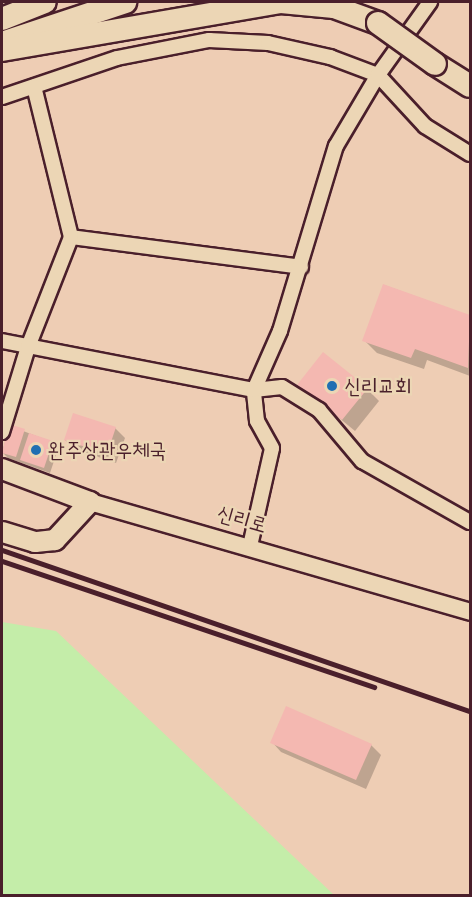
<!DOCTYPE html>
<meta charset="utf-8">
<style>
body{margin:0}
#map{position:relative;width:472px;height:897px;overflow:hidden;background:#eecdb4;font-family:"Shantell Sans","Poor Story",sans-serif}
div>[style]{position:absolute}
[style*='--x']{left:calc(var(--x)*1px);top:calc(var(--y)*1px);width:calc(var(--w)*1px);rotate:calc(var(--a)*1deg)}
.green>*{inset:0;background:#c4eda9}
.shadow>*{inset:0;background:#0003}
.building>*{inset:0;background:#f4b8b1}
.roads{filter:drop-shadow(2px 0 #4a1f2b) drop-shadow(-2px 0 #4a1f2b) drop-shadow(0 2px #4a1f2b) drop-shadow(0 -2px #4a1f2b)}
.minor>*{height:14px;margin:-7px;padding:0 7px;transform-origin:7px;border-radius:7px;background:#ecd6b5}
.tertiary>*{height:16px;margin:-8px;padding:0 8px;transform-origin:8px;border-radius:8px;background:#ecd6b5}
.secondary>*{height:20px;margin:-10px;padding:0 10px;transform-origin:10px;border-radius:10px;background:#ecd6b5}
.primary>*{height:22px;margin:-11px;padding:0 11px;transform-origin:11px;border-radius:11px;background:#ecd6b5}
.trunk>*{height:22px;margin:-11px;padding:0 11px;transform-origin:11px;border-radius:11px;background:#ecd6b5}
.rail>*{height:4.5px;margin:-2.25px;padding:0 2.25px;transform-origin:2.25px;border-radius:2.25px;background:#4a1f2b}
.bridges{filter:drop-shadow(2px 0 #4a1f2b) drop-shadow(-2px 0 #4a1f2b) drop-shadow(0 2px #4a1f2b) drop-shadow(0 -2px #4a1f2b)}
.trunk-bridge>*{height:22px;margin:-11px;padding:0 11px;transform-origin:11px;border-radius:11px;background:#ecd6b5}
.dots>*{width:16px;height:16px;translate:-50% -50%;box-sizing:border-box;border:3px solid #ecd6b5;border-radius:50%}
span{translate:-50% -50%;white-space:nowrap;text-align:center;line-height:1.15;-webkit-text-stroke:4.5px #ecd6b5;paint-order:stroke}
.poi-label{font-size:21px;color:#4a1f2b}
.left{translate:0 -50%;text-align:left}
.street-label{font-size:21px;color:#4a1f2b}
.frame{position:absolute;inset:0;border:3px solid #4a1f2b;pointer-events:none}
</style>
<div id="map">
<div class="green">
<i style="clip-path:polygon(2px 622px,56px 631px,334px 895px,2px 895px)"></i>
</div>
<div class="shadow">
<i style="clip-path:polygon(384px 285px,470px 316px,470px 376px,427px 360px,424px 369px,377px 353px,364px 340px)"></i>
<i style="clip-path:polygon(299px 385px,367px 389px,379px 401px,355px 431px)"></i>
<i style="clip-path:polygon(10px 426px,52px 442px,58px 449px,50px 473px,8px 458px,2px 452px)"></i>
<i style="clip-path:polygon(115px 428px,125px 438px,116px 463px,75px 449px,65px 440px)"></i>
<i style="clip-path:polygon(272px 742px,371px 745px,381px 755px,366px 789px,281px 752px)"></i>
</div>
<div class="building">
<i style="clip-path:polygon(383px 284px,470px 315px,468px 368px,415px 349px,411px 358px,362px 341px)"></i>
<i style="clip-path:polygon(323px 352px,368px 388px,342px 420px,297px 385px)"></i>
<i style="clip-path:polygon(73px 413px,116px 427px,107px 454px,64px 440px)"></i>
<i style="clip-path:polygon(9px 424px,25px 429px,16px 457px,2px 453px)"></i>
<i style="clip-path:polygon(29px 433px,53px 441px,44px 468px,20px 460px)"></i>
<i style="clip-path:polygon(286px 706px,372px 744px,356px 780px,270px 743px)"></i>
</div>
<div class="roads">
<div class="minor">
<i style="--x:2;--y:97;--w:121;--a:-18.7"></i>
<i style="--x:117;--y:58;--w:94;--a:-11.1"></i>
<i style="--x:209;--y:40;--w:59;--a:2.9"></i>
<i style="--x:268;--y:43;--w:64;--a:12.7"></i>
<i style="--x:330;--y:57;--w:51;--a:20.6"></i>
<i style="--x:378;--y:75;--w:69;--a:47.3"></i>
<i style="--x:425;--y:126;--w:53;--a:31.9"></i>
<i style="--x:71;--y:237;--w:232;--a:7.4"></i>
<i style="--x:2;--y:341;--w:257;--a:11"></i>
<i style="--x:254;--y:390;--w:28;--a:-6"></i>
<i style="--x:282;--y:387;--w:44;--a:31.9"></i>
<i style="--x:319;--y:410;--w:67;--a:49.9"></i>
<i style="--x:362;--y:461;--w:124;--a:29.5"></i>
<i style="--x:2;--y:432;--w:89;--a:-73"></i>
<i style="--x:28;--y:347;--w:118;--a:-68.6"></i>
<i style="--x:71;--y:237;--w:155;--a:-103.8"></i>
<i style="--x:250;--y:546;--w:100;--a:-77.3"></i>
<i style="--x:272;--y:448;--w:31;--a:-119"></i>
<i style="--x:257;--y:421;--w:31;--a:-96"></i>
<i style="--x:254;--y:390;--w:64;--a:-66.2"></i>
<i style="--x:280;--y:331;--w:193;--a:-73.2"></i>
<i style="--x:336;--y:146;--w:82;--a:-59.4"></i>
<i style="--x:378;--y:75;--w:90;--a:-54.5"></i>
</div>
<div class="tertiary">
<i style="--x:90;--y:502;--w:396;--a:16.1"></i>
</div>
<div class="secondary">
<i style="--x:2;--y:469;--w:94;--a:20.6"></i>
<i style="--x:90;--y:502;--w:52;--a:132.6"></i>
<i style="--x:55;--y:540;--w:20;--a:174"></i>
<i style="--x:35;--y:542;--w:34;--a:-163"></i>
</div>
<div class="primary">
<i style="--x:2;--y:43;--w:130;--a:-18.4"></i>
</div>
<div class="trunk">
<i style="--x:2;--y:19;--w:46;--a:-21.6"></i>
<i style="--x:2;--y:50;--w:283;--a:-9.8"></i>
<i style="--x:281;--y:2;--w:53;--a:5.4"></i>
<i style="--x:334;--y:7;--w:47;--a:20"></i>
<i style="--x:435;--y:64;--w:41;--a:32.2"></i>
</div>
</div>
<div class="rail">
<i style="--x:2;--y:550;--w:495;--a:19"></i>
<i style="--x:2;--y:561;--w:393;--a:18.7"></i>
</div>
<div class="bridges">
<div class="trunk-bridge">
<i style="--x:378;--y:23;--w:70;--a:35.7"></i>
</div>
</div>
<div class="dots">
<i style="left:332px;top:386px;background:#1f6fb2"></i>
<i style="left:36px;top:450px;background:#1f6fb2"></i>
</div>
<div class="poi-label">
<span class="left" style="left:344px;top:386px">신리교회</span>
<span class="left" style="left:48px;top:450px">완주상관우체국</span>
</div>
<div class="street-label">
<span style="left:242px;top:519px;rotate:16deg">신리로</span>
</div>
<div class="frame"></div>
</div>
